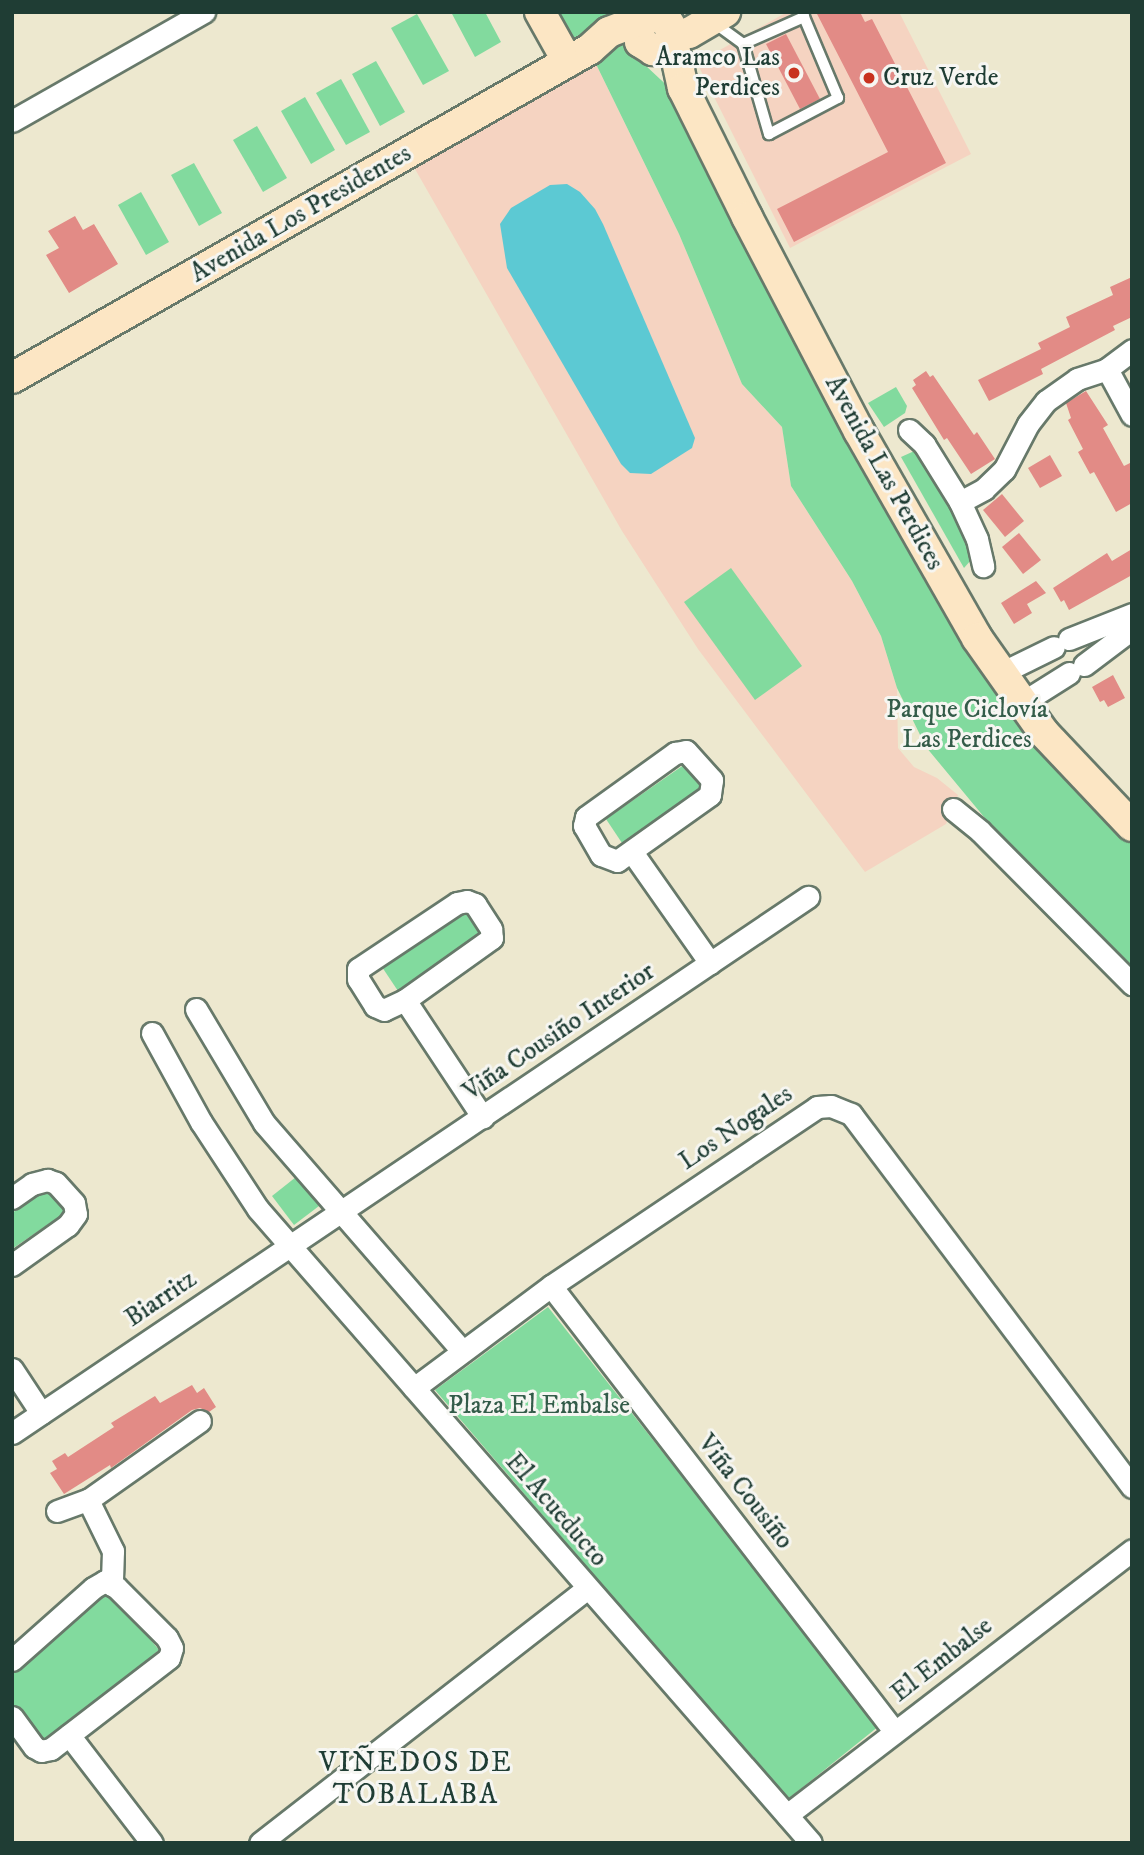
<!DOCTYPE html>
<meta charset="utf-8">
<style>
body{margin:0}
#map{position:relative;width:1144px;height:1855px;overflow:hidden;background:#ede8cf;font-family:"IM FELL DW Pica",serif}
div>[style]{position:absolute}
[style*='--x']{left:calc(var(--x)*1px);top:calc(var(--y)*1px);width:calc(var(--w)*1px);rotate:calc(var(--a)*1deg)}
.built>*{inset:0;background:#f5d3c1}
.green>*{inset:0;background:#82da9e}
.water>*{inset:0;background:#5cc9d3}
.building>*{inset:0;background:#e28b86}
.roads{filter:drop-shadow(2px 0 #67796a) drop-shadow(-2px 0 #67796a) drop-shadow(0 2px #67796a) drop-shadow(0 -2px #67796a)}
.lane>*{height:10px;margin:-5px;padding:0 5px;transform-origin:5px;border-radius:5px;background:#fff}
.street>*{height:21px;margin:-10.5px;padding:0 10.5px;transform-origin:10.5px;border-radius:10.5px;background:#fff}
.secondary>*{height:30px;margin:-15px;padding:0 15px;transform-origin:15px;border-radius:15px;background:#fce6c4}
.dots>*{width:19px;height:19px;translate:-50% -50%;box-sizing:border-box;border:4px solid #f6f6f2;border-radius:50%}
span{translate:-50% -50%;white-space:nowrap;text-align:center;line-height:1.15;-webkit-text-stroke:6px #f6f6f2;paint-order:stroke}
.poi-label{font-size:26px;color:#1f3d34}
.right{translate:-100% -50%;text-align:right}
.left{translate:0 -50%;text-align:left}
.street-label{font-size:26px;color:#1f3d34}
.park-label{font-size:26px;color:#335c49}
.neighbourhood-label{font-size:28px;color:#1f3d34;letter-spacing:2px}
.frame{position:absolute;inset:0;border:14px solid #1f3d34;pointer-events:none}
</style>
<div id="map">
<div class="built">
<i style="clip-path:polygon(787px 12px,899px 12px,971px 154px,790px 248px,697px 63px)"></i>
<i style="clip-path:polygon(595px 62px,679px 234px,742px 384px,782px 427px,791px 486px,852px 581px,881px 636px,897px 688px,898px 748px,914px 767px,937px 778px,958px 795px,946px 824px,865px 872px,698px 649px,622px 531px,415px 169px)"></i>
</div>
<div class="green">
<i style="clip-path:polygon(451px 12px,485px 12px,501px 42px,475px 57px)"></i>
<i style="clip-path:polygon(558px 12px,614px 12px,610px 16px,630px 51px,675px 93px,1057px 761px,1132px 842px,1132px 969px,989px 823px,926px 747px,897px 688px,881px 636px,852px 581px,791px 486px,782px 427px,742px 384px,679px 234px,595px 62px,571px 34px)"></i>
<i style="clip-path:polygon(417px 14px,449px 71px,423px 85px,391px 28px)"></i>
<i style="clip-path:polygon(376px 61px,405px 112px,380px 126px,352px 74px)"></i>
<i style="clip-path:polygon(341px 79px,370px 132px,346px 145px,316px 93px)"></i>
<i style="clip-path:polygon(305px 97px,335px 150px,311px 164px,281px 111px)"></i>
<i style="clip-path:polygon(257px 126px,287px 178px,263px 192px,233px 140px)"></i>
<i style="clip-path:polygon(194px 163px,222px 213px,199px 226px,171px 175px)"></i>
<i style="clip-path:polygon(141px 192px,169px 242px,146px 255px,118px 205px)"></i>
<i style="clip-path:polygon(896px 387px,907px 406px,905px 413px,884px 427px,868px 403px)"></i>
<i style="clip-path:polygon(921px 448px,969px 535px,971px 560px,964px 568px,901px 457px)"></i>
<i style="clip-path:polygon(731px 568px,802px 666px,755px 700px,684px 602px)"></i>
<i style="clip-path:polygon(688px 762px,705px 787px,622px 843px,606px 819px)"></i>
<i style="clip-path:polygon(464px 910px,480px 935px,398px 991px,382px 967px)"></i>
<i style="clip-path:polygon(296px 1177px,319px 1206px,294px 1225px,272px 1196px)"></i>
<i style="clip-path:polygon(48px 1189px,65px 1213px,12px 1249px,12px 1213px)"></i>
<i style="clip-path:polygon(548px 1307px,879px 1726px,787px 1800px,435px 1390px)"></i>
<i style="clip-path:polygon(104px 1583px,159px 1650px,46px 1745px,12px 1704px,12px 1660px)"></i>
</div>
<div class="water">
<i style="clip-path:polygon(567px 184px,580px 192px,595px 209px,603px 224px,695px 438px,692px 448px,651px 474px,630px 473px,621px 464px,507px 268px,500px 224px,511px 208px,550px 185px)"></i>
</div>
<div class="building">
<i style="clip-path:polygon(816px 12px,860px 12px,865px 22px,872px 19px,946px 163px,794px 242px,777px 209px,888px 152px)"></i>
<i style="clip-path:polygon(786px 34px,820px 99px,800px 109px,766px 44px)"></i>
<i style="clip-path:polygon(75px 216px,83px 230px,94px 224px,118px 264px,69px 293px,46px 255px,59px 248px,48px 231px)"></i>
<i style="clip-path:polygon(1132px 277px,1132px 317px,1113px 326px,1115px 330px,1041px 369px,1043px 374px,989px 401px,978px 380px,1041px 349px,1038px 343px,1070px 327px,1066px 317px,1113px 295px,1110px 287px)"></i>
<i style="clip-path:polygon(926px 371px,930px 377px,933px 375px,974px 435px,977px 432px,995px 459px,971px 474px,947px 438px,944px 440px,912px 388px,916px 385px,913px 380px)"></i>
<i style="clip-path:polygon(1086px 391px,1108px 425px,1103px 428px,1124px 466px,1132px 462px,1132px 503px,1116px 512px,1094px 472px,1090px 474px,1078px 452px,1083px 449px,1068px 420px,1071px 418px,1066px 403px)"></i>
<i style="clip-path:polygon(1050px 455px,1062px 476px,1040px 488px,1028px 468px)"></i>
<i style="clip-path:polygon(1002px 494px,1024px 521px,1005px 537px,983px 510px)"></i>
<i style="clip-path:polygon(1019px 533px,1041px 560px,1023px 574px,1002px 547px)"></i>
<i style="clip-path:polygon(1132px 549px,1132px 575px,1069px 610px,1064px 600px,1061px 602px,1053px 588px,1107px 553px,1112px 561px)"></i>
<i style="clip-path:polygon(1036px 581px,1046px 593px,1027px 604px,1032px 613px,1014px 624px,1001px 603px)"></i>
<i style="clip-path:polygon(1113px 675px,1125px 698px,1108px 707px,1104px 700px,1100px 702px,1092px 687px)"></i>
<i style="clip-path:polygon(192px 1385px,197px 1393px,204px 1388px,216px 1407px,209px 1412px,200px 1408px,192px 1410px,111px 1468px,110px 1465px,64px 1494px,50px 1473px,57px 1469px,52px 1461px,65px 1453px,68px 1457px,114px 1427px,111px 1423px,155px 1396px,160px 1403px)"></i>
</div>
<div class="roads">
<div class="lane">
<i style="--x:713;--y:22;--w:37;--a:36"></i>
<i style="--x:743;--y:44;--w:94;--a:73.9"></i>
<i style="--x:769;--y:134;--w:78;--a:-27.6"></i>
<i style="--x:838;--y:98;--w:88;--a:-112.8"></i>
<i style="--x:743;--y:44;--w:67;--a:-23.9"></i>
<i style="--x:804;--y:17;--w:4;--a:-104"></i>
</div>
<div class="street">
<i style="--x:12;--y:121;--w:221;--a:-29.6"></i>
<i style="--x:1107;--y:369;--w:52;--a:61.5"></i>
<i style="--x:909;--y:430;--w:21;--a:43"></i>
<i style="--x:924;--y:444;--w:68;--a:58.2"></i>
<i style="--x:960;--y:502;--w:41;--a:65.3"></i>
<i style="--x:977;--y:539;--w:28;--a:77"></i>
<i style="--x:960;--y:502;--w:27;--a:-28"></i>
<i style="--x:984;--y:489;--w:28;--a:-44"></i>
<i style="--x:1004;--y:470;--w:52;--a:-62.4"></i>
<i style="--x:1028;--y:424;--w:29;--a:-52"></i>
<i style="--x:1046;--y:401;--w:38;--a:-35"></i>
<i style="--x:1077;--y:379;--w:32;--a:-18"></i>
<i style="--x:1107;--y:369;--w:31;--a:-37"></i>
<i style="--x:1069;--y:639;--w:68;--a:-21.6"></i>
<i style="--x:1084;--y:665;--w:60;--a:-36.9"></i>
<i style="--x:999;--y:674;--w:61;--a:-26.1"></i>
<i style="--x:1020;--y:704;--w:58;--a:-32.3"></i>
<i style="--x:686;--y:751;--w:39;--a:48"></i>
<i style="--x:712;--y:780;--w:15;--a:98"></i>
<i style="--x:710;--y:795;--w:114;--a:144.6"></i>
<i style="--x:617;--y:861;--w:17;--a:-159"></i>
<i style="--x:601;--y:855;--w:34;--a:-120"></i>
<i style="--x:584;--y:826;--w:9;--a:-77"></i>
<i style="--x:586;--y:817;--w:110;--a:-35.7"></i>
<i style="--x:675;--y:753;--w:11;--a:-10"></i>
<i style="--x:953;--y:809;--w:35;--a:39"></i>
<i style="--x:980;--y:831;--w:216;--a:45.2"></i>
<i style="--x:632;--y:852;--w:136;--a:54.9"></i>
<i style="--x:467;--y:901;--w:9;--a:21"></i>
<i style="--x:475;--y:904;--w:30;--a:57"></i>
<i style="--x:491;--y:929;--w:9;--a:84"></i>
<i style="--x:492;--y:938;--w:107;--a:144.5"></i>
<i style="--x:405;--y:1000;--w:23;--a:155"></i>
<i style="--x:384;--y:1010;--w:10;--a:-156"></i>
<i style="--x:375;--y:1006;--w:32;--a:-122"></i>
<i style="--x:358;--y:979;--w:10;--a:-90"></i>
<i style="--x:358;--y:969;--w:119;--a:-33.7"></i>
<i style="--x:457;--y:903;--w:10;--a:-11"></i>
<i style="--x:405;--y:1000;--w:141;--a:56.5"></i>
<i style="--x:196;--y:1009;--w:133;--a:59.2"></i>
<i style="--x:264;--y:1123;--w:302;--a:49"></i>
<i style="--x:152;--y:1033;--w:102;--a:61.2"></i>
<i style="--x:201;--y:1122;--w:104;--a:56.8"></i>
<i style="--x:258;--y:1209;--w:841;--a:48.9"></i>
<i style="--x:12;--y:1198;--w:24;--a:-35"></i>
<i style="--x:32;--y:1184;--w:16;--a:-15"></i>
<i style="--x:47;--y:1180;--w:9;--a:18"></i>
<i style="--x:56;--y:1183;--w:27;--a:48"></i>
<i style="--x:74;--y:1203;--w:11;--a:80"></i>
<i style="--x:76;--y:1214;--w:14;--a:126"></i>
<i style="--x:68;--y:1225;--w:69;--a:144.5"></i>
<i style="--x:551;--y:1286;--w:563;--a:52.36"></i>
<i style="--x:12;--y:1369;--w:53;--a:56.6"></i>
<i style="--x:414;--y:1388;--w:171;--a:-36.7"></i>
<i style="--x:551;--y:1286;--w:321;--a:-33.9"></i>
<i style="--x:817;--y:1107;--w:14;--a:-4"></i>
<i style="--x:831;--y:1106;--w:22;--a:22"></i>
<i style="--x:851;--y:1114;--w:467;--a:53"></i>
<i style="--x:12;--y:1433;--w:960;--a:-33.96"></i>
<i style="--x:88;--y:1500;--w:57;--a:63.9"></i>
<i style="--x:113;--y:1551;--w:34;--a:92"></i>
<i style="--x:57;--y:1511;--w:33;--a:-20"></i>
<i style="--x:88;--y:1500;--w:137;--a:-35.2"></i>
<i style="--x:12;--y:1660;--w:108;--a:-41.6"></i>
<i style="--x:93;--y:1588;--w:14;--a:-30"></i>
<i style="--x:105;--y:1581;--w:13;--a:29"></i>
<i style="--x:116;--y:1587;--w:72;--a:45"></i>
<i style="--x:167;--y:1638;--w:11;--a:63"></i>
<i style="--x:172;--y:1648;--w:10;--a:107"></i>
<i style="--x:169;--y:1658;--w:149;--a:142.4"></i>
<i style="--x:51;--y:1749;--w:10;--a:169"></i>
<i style="--x:41;--y:1751;--w:8;--a:-150"></i>
<i style="--x:34;--y:1747;--w:37;--a:-126"></i>
<i style="--x:69;--y:1735;--w:136;--a:52.5"></i>
<i style="--x:787;--y:1815;--w:435;--a:-37.5"></i>
<i style="--x:260;--y:1843;--w:415;--a:-37.9"></i>
</div>
<div class="secondary">
<i style="--x:540;--y:12;--w:57;--a:60.8"></i>
<i style="--x:671;--y:37;--w:18;--a:-13"></i>
<i style="--x:689;--y:33;--w:42;--a:-30.3"></i>
<i style="--x:671;--y:39;--w:8;--a:120"></i>
<i style="--x:667;--y:46;--w:15;--a:164"></i>
<i style="--x:653;--y:50;--w:15;--a:-148"></i>
<i style="--x:640;--y:42;--w:15;--a:-94"></i>
<i style="--x:639;--y:27;--w:13;--a:-48"></i>
<i style="--x:648;--y:17;--w:10;--a:-6"></i>
<i style="--x:658;--y:16;--w:14;--a:36"></i>
<i style="--x:669;--y:24;--w:66;--a:77.7"></i>
<i style="--x:683;--y:88;--w:144;--a:63.6"></i>
<i style="--x:747;--y:217;--w:242;--a:62.4"></i>
<i style="--x:859;--y:431;--w:238;--a:60.3"></i>
<i style="--x:977;--y:638;--w:116;--a:54.8"></i>
<i style="--x:1044;--y:733;--w:128;--a:46.6"></i>
<i style="--x:12;--y:378;--w:665;--a:-29.65"></i>
<i style="--x:590;--y:49;--w:25;--a:-42"></i>
<i style="--x:609;--y:32;--w:42;--a:-21"></i>
</div>
</div>
<div class="dots">
<i style="left:794px;top:73px;background:#c8321e"></i>
<i style="left:869px;top:78px;background:#c8321e"></i>
</div>
<div class="poi-label">
<span class="right" style="left:780px;top:73px">Aramco Las<br>Perdices</span>
<span class="left" style="left:883px;top:78px">Cruz Verde</span>
</div>
<div class="street-label">
<span style="left:301px;top:214px;rotate:-30deg">Avenida Los Presidentes</span>
<span style="left:884px;top:473px;rotate:61deg">Avenida Las Perdices</span>
<span style="left:559px;top:1032px;rotate:-34deg">Viña Cousiño Interior</span>
<span style="left:736px;top:1128px;rotate:-34deg">Los Nogales</span>
<span style="left:161px;top:1299px;rotate:-34deg">Biarritz</span>
<span style="left:745px;top:1492px;rotate:52deg">Viña Cousiño</span>
<span style="left:556px;top:1510px;rotate:49deg">El Acueducto</span>
<span style="left:942px;top:1660px;rotate:-38deg">El Embalse</span>
</div>
<div class="park-label">
<span style="left:967px;top:725px">Parque Ciclovía<br>Las Perdices</span>
<span style="left:539px;top:1406px">Plaza El Embalse</span>
</div>
<div class="neighbourhood-label">
<span style="left:416px;top:1779px">VIÑEDOS DE<br>TOBALABA</span>
</div>
<div class="frame"></div>
</div>
